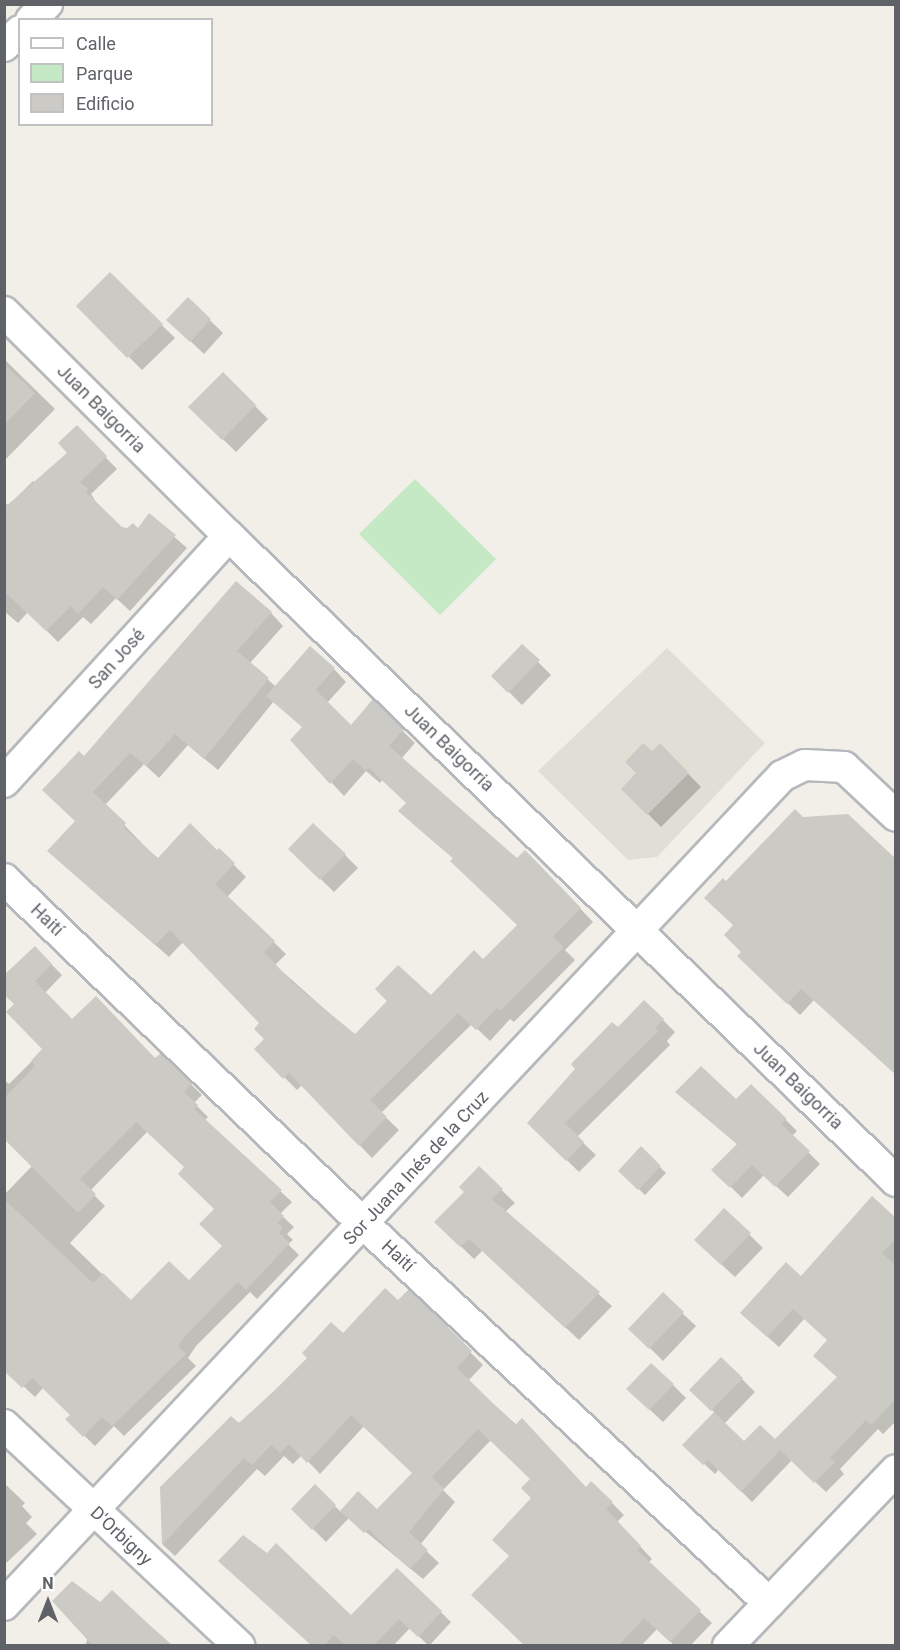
<!DOCTYPE html>
<meta charset="utf-8">
<style>
body{margin:0}
#map{position:relative;width:900px;height:1650px;overflow:hidden;background:#f1efe8;font-family:Roboto,sans-serif}
div>[style]{position:absolute}
[style*='--x']{left:calc(var(--x)*1px);top:calc(var(--y)*1px);width:calc(var(--w)*1px);rotate:calc(var(--a)*1deg)}
.education>*{inset:0;background:#e1ded6}
.green>*{inset:0;background:#c5e8c5}
.shadow>*{inset:0;background:#0003}
.building>*{inset:0;background:#cccac5}
.roads{filter:drop-shadow(2px 0 #b5b8bc) drop-shadow(-2px 0 #b5b8bc) drop-shadow(0 2px #b5b8bc) drop-shadow(0 -2px #b5b8bc)}
.minor>*{height:30px;margin:-15px;padding:0 15px;transform-origin:15px;border-radius:15px;background:#fff}
span{translate:-50% -50%;white-space:nowrap;text-align:center;line-height:1.15;-webkit-text-stroke:6px #fff;paint-order:stroke}
.street-label{font-size:18px;color:#5f6368}
.frame{position:absolute;inset:0;border:6px solid #5f6368;pointer-events:none}
.legend{position:absolute;left:18px;top:18px;width:195px;height:108px;box-sizing:border-box;background:#fff;border:2px solid #bfc1c3;margin:0;padding:8px 10px;list-style:none;font-size:18px;color:#5f6368}
.legend li{display:flex;align-items:center;gap:12px;height:30px}
.legend b{width:30px;border:2px solid #bfc1c3}
.north{position:absolute;left:18px;top:1572px;width:60px;height:60px;-webkit-text-stroke:4px #fff;paint-order:stroke;rotate:0deg;font-size:16px;font-weight:700;line-height:24px;text-align:center;color:#5f6368}
.north::after{content:'';display:block;margin:auto;width:21px;height:27px;background:#5f6368;clip-path:polygon(50% 0,100% 100%,50% 72%,0 100%)}
</style>
<div id="map">
<div class="education">
<i style="clip-path:polygon(667px 648px,765px 743px,657px 857px,628px 860px,538px 771px)"></i>
</div>
<div class="green">
<i style="clip-path:polygon(415px 479px,496px 559px,440px 615px,359px 534px)"></i>
</div>
<div class="shadow">
<i style="clip-path:polygon(110px 274px,175px 338px,142px 370px,78px 306px)"></i>
<i style="clip-path:polygon(188px 299px,223px 333px,204px 354px,182px 333px)"></i>
<i style="clip-path:polygon(4px 359px,55px 409px,4px 461px)"></i>
<i style="clip-path:polygon(223px 374px,268px 419px,236px 452px,190px 407px)"></i>
<i style="clip-path:polygon(77px 428px,117px 469px,91px 494px,97px 504px,121px 528px,138px 530px,150px 516px,187px 548px,130px 611px,116px 598px,91px 624px,83px 617px,58px 642px,28px 612px,18px 623px,4px 611px,4px 505px,10px 504px,33px 481px,36px 484px,69px 453px)"></i>
<i style="clip-path:polygon(evenodd,271px 613px,283px 626px,250px 663px,276px 687px,334px 669px,346px 682px,327px 703px,351px 727px,373px 702px,415px 743px,401px 759px,517px 860px,538px 864px,593px 922px,565px 950px,575px 960px,514px 1022px,510px 1019px,490px 1041px,472px 1024px,381px 1113px,399px 1130px,372px 1158px,302px 1085px,297px 1090px,256px 1049px,266px 1039px,261px 1023px,183px 942px,169px 957px,62px 863px,77px 822px,85px 758px,271px 613px,274px 701px,304px 728px,292px 740px,344px 796px,366px 771px,380px 783px,383px 779px,408px 803px,412px 823px,454px 859px,519px 925px,483px 961px,431px 997px,355px 1036px,275px 965px,286px 954px,227px 897px,246px 877px,219px 850px,158px 860px,105px 805px,144px 764px,159px 778px,188px 745px,218px 770px,274px 701px)"></i>
<i style="clip-path:polygon(522px 646px,551px 675px,522px 705px,493px 676px)"></i>
<i style="clip-path:polygon(660px 745px,701px 787px,661px 827px,623px 789px)"></i>
<i style="clip-path:polygon(290px 849px,345px 855px,358px 868px,334px 892px)"></i>
<i style="clip-path:polygon(735px 926px,814px 1000px,800px 1015px,751px 968px)"></i>
<i style="clip-path:polygon(evenodd,35px 948px,62px 975px,45px 993px,72px 1021px,156px 1060px,161px 1055px,202px 1095px,194px 1103px,208px 1117px,204px 1121px,292px 1202px,280px 1214px,294px 1227px,287px 1234px,293px 1240px,288px 1244px,299px 1255px,257px 1299px,250px 1292px,196px 1346px,188px 1358px,196px 1366px,124px 1436px,114px 1426px,95px 1446px,67px 1419px,72px 1415px,43px 1388px,35px 1397px,4px 1368px,4px 1195px,33px 1165px,4px 1137px,4px 1080px,9px 1084px,44px 1049px,16px 1004px,35px 948px,148px 1131px,186px 1168px,215px 1209px,224px 1246px,189px 1282px,131px 1302px,70px 1243px,105px 1206px,90px 1191px,148px 1131px)"></i>
<i style="clip-path:polygon(663px 1020px,675px 1032px,667px 1041px,670px 1045px,577px 1137px,596px 1155px,579px 1172px,529px 1123px,618px 1029px)"></i>
<i style="clip-path:polygon(751px 1086px,797px 1131px,792px 1136px,820px 1164px,788px 1197px,764px 1175px,742px 1198px,714px 1170px,738px 1145px,689px 1103px,736px 1102px)"></i>
<i style="clip-path:polygon(641px 1149px,666px 1173px,645px 1195px,620px 1171px)"></i>
<i style="clip-path:polygon(479px 1168px,515px 1203px,505px 1212px,612px 1306px,579px 1340px,483px 1250px,474px 1259px,449px 1235px)"></i>
<i style="clip-path:polygon(724px 1210px,763px 1248px,735px 1277px,709px 1253px)"></i>
<i style="clip-path:polygon(896px 1220px,896px 1421px,883px 1434px,878px 1429px,840px 1469px,844px 1474px,826px 1492px,792px 1460px,752px 1502px,719px 1469px,715px 1474px,684px 1445px,715px 1413px,692px 1390px,742px 1379px,755px 1392px,724px 1424px,744px 1444px,775px 1442px,838px 1377px,829px 1340px,805px 1318px,779px 1347px,752px 1323px,801px 1278px)"></i>
<i style="clip-path:polygon(409px 1291px,483px 1365px,468px 1381px,586px 1488px,612px 1503px,624px 1515px,617px 1522px,652px 1559px,648px 1563px,712px 1623px,690px 1646px,675px 1646px,657px 1629px,641px 1646px,525px 1646px,485px 1607px,511px 1557px,533px 1498px,532px 1479px,491px 1440px,443px 1490px,455px 1502px,420px 1545px,439px 1563px,423px 1579px,349px 1518px,326px 1542px,293px 1509px,315px 1487px,341px 1512px,359px 1493px,377px 1511px,413px 1473px,364px 1426px,320px 1474px,302px 1455px,293px 1464px,284px 1456px,265px 1476px,257px 1469px,175px 1556px,163px 1545px,162px 1488px,343px 1335px,398px 1303px)"></i>
<i style="clip-path:polygon(663px 1295px,696px 1326px,663px 1361px,631px 1329px)"></i>
<i style="clip-path:polygon(673px 1385px,686px 1398px,663px 1422px,628px 1389px)"></i>
<i style="clip-path:polygon(4px 1483px,25px 1503px,22px 1506px,32px 1517px,26px 1523px,37px 1534px,4px 1565px)"></i>
<i style="clip-path:polygon(397px 1570px,451px 1622px,429px 1646px,410px 1628px,393px 1646px,312px 1646px,351px 1617px)"></i>
<i style="clip-path:polygon(112px 1592px,173px 1646px,85px 1646px,100px 1604px)"></i>
</div>
<div class="building">
<i style="clip-path:polygon(110px 272px,163px 324px,127px 358px,76px 306px)"></i>
<i style="clip-path:polygon(188px 297px,211px 319px,190px 342px,166px 320px)"></i>
<i style="clip-path:polygon(4px 364px,35px 393px,4px 425px)"></i>
<i style="clip-path:polygon(223px 372px,256px 405px,222px 440px,188px 407px)"></i>
<i style="clip-path:polygon(77px 425px,107px 456px,80px 482px,88px 489px,86px 492px,122px 527px,127px 528px,133px 523px,138px 528px,149px 513px,176px 535px,117px 600px,103px 587px,78px 614px,71px 606px,46px 631px,4px 591px,4px 508px,67px 453px,58px 443px)"></i>
<i style="clip-path:polygon(236px 581px,272px 612px,237px 651px,269px 678px,204px 759px,175px 734px,146px 766px,130px 753px,93px 792px,126px 823px,123px 827px,158px 858px,190px 823px,217px 850px,219px 848px,235px 863px,215px 884px,275px 941px,264px 952px,293px 983px,355px 1034px,387px 1001px,375px 989px,398px 965px,431px 995px,474px 950px,483px 959px,517px 925px,450px 861px,453px 858px,398px 811px,406px 803px,369px 768px,366px 771px,353px 759px,330px 784px,290px 740px,302px 727px,266px 696px,310px 646px,335px 668px,316px 690px,351px 725px,373px 699px,404px 729px,389px 746px,517px 858px,525px 850px,581px 908px,553px 937px,564px 947px,500px 1011px,497px 1008px,476px 1030px,458px 1013px,370px 1100px,387px 1117px,359px 1146px,289px 1073px,283px 1079px,254px 1049px,264px 1039px,254px 1029px,259px 1023px,170px 930px,155px 945px,47px 851px,75px 821px,42px 790px,79px 751px,84px 756px)"></i>
<i style="clip-path:polygon(522px 644px,540px 660px,508px 693px,491px 676px)"></i>
<i style="clip-path:polygon(643px 743px,652px 751px,660px 743px,689px 773px,647px 815px,621px 789px,636px 773px,625px 762px)"></i>
<i style="clip-path:polygon(795px 809px,803px 817px,848px 814px,896px 859px,896px 1075px,801px 989px,787px 1004px,737px 956px,741px 952px,724px 935px,733px 925px,704px 898px,723px 878px,726px 881px)"></i>
<i style="clip-path:polygon(313px 823px,346px 854px,320px 880px,288px 849px)"></i>
<i style="clip-path:polygon(35px 946px,52px 964px,35px 981px,72px 1019px,96px 996px,155px 1058px,161px 1053px,192px 1083px,184px 1092px,198px 1105px,194px 1109px,282px 1190px,270px 1202px,284px 1216px,277px 1223px,283px 1228px,279px 1233px,290px 1243px,246px 1290px,238px 1282px,185px 1336px,178px 1346px,186px 1354px,112px 1426px,102px 1417px,83px 1437px,65px 1419px,70px 1415px,32px 1378px,22px 1388px,4px 1371px,4px 1199px,93px 1283px,103px 1273px,131px 1300px,169px 1261px,189px 1280px,222px 1246px,199px 1224px,214px 1209px,178px 1174px,184px 1167px,136px 1122px,80px 1179px,96px 1194px,78px 1213px,4px 1139px,4px 1098px,28px 1074px,35px 1065px,31px 1061px,42px 1049px,6px 1012px,14px 1004px,4px 995px,4px 975px)"></i>
<i style="clip-path:polygon(644px 1000px,664px 1019px,655px 1028px,659px 1031px,565px 1123px,584px 1142px,566px 1161px,527px 1123px,575px 1069px,571px 1064px,612px 1022px,618px 1027px)"></i>
<i style="clip-path:polygon(701px 1066px,736px 1099px,751px 1084px,787px 1119px,781px 1124px,810px 1151px,775px 1187px,752px 1165px,730px 1188px,711px 1170px,737px 1144px,675px 1092px)"></i>
<i style="clip-path:polygon(641px 1146px,661px 1166px,638px 1190px,618px 1171px)"></i>
<i style="clip-path:polygon(479px 1166px,503px 1189px,492px 1199px,600px 1292px,565px 1328px,469px 1239px,460px 1247px,434px 1222px,464px 1192px,459px 1187px)"></i>
<i style="clip-path:polygon(872px 1196px,896px 1218px,896px 1239px,882px 1253px,896px 1266px,896px 1399px,871px 1425px,866px 1420px,830px 1458px,835px 1462px,814px 1483px,780px 1450px,741px 1492px,708px 1460px,703px 1465px,682px 1445px,714px 1412px,744px 1441px,760px 1425px,775px 1439px,837px 1377px,813px 1356px,827px 1340px,793px 1309px,767px 1337px,740px 1313px,786px 1262px,801px 1276px)"></i>
<i style="clip-path:polygon(724px 1208px,751px 1233px,721px 1265px,694px 1240px)"></i>
<i style="clip-path:polygon(385px 1288px,398px 1300px,409px 1289px,472px 1351px,457px 1368px,515px 1425px,522px 1418px,586px 1487px,591px 1481px,613px 1502px,606px 1509px,641px 1546px,637px 1550px,701px 1610px,670px 1642px,644px 1618px,618px 1646px,526px 1646px,471px 1595px,509px 1556px,492px 1540px,531px 1498px,521px 1488px,530px 1479px,478px 1429px,432px 1477px,444px 1489px,409px 1532px,428px 1550px,410px 1569px,368px 1529px,364px 1533px,340px 1511px,358px 1491px,377px 1509px,412px 1473px,351px 1415px,307px 1463px,289px 1444px,280px 1453px,271px 1445px,252px 1465px,244px 1458px,162px 1545px,160px 1487px,231px 1416px,239px 1423px,276px 1389px,307px 1358px,302px 1353px,331px 1322px,343px 1333px)"></i>
<i style="clip-path:polygon(663px 1292px,684px 1312px,649px 1349px,628px 1329px)"></i>
<i style="clip-path:polygon(721px 1357px,743px 1378px,711px 1411px,689px 1390px)"></i>
<i style="clip-path:polygon(651px 1363px,674px 1384px,649px 1410px,626px 1389px)"></i>
<i style="clip-path:polygon(315px 1484px,336px 1505px,312px 1530px,291px 1509px)"></i>
<i style="clip-path:polygon(243px 1535px,267px 1553px,276px 1543px,351px 1615px,397px 1568px,442px 1611px,418px 1637px,399px 1619px,373px 1646px,346px 1646px,334px 1635px,324px 1646px,312px 1646px,218px 1561px)"></i>
<i style="clip-path:polygon(72px 1581px,100px 1602px,112px 1590px,172px 1646px,93px 1646px,52px 1601px)"></i>
</div>
<div class="roads">
<div class="minor">
<i style="--x:31;--y:20;--w:23;--a:-45"></i>
<i style="--x:4;--y:46;--w:22;--a:-43"></i>
<i style="--x:4;--y:312;--w:317;--a:44.9"></i>
<i style="--x:229;--y:536;--w:928;--a:44.04"></i>
<i style="--x:4;--y:782;--w:333;--a:-47.6"></i>
<i style="--x:4;--y:879;--w:499;--a:43.8"></i>
<i style="--x:364;--y:1224;--w:555;--a:43.1"></i>
<i style="--x:4;--y:1425;--w:323;--a:43.2"></i>
<i style="--x:4;--y:1605;--w:1137;--a:-46.82"></i>
<i style="--x:782;--y:776;--w:25;--a:-26"></i>
<i style="--x:805;--y:765;--w:39;--a:3"></i>
<i style="--x:844;--y:767;--w:71;--a:43.3"></i>
<i style="--x:728;--y:1646;--w:243;--a:-46.3"></i>
</div>
</div>
<div class="street-label">
<span style="left:101px;top:409px;rotate:45deg">Juan Baigorria</span>
<span style="left:117px;top:659px;rotate:-48deg">San José</span>
<span style="left:449px;top:748px;rotate:44deg">Juan Baigorria</span>
<span style="left:47px;top:920px;rotate:44deg">Haití</span>
<span style="left:798px;top:1086px;rotate:44deg">Juan Baigorria</span>
<span style="left:416px;top:1168px;rotate:-47deg">Sor Juana Inés de la Cruz</span>
<span style="left:398px;top:1256px;rotate:43deg">Haití</span>
<span style="left:121px;top:1536px;rotate:43deg">D'Orbigny</span>
</div>
<div class="frame"></div>
<ul class="legend">
<li><b style="height:8px;background:#fff"></b>Calle</li>
<li><b style="height:16px;background:#c5e8c5"></b>Parque</li>
<li><b style="height:16px;background:#cccac5"></b>Edificio</li>
</ul>
<div class="north">N</div>
</div>
